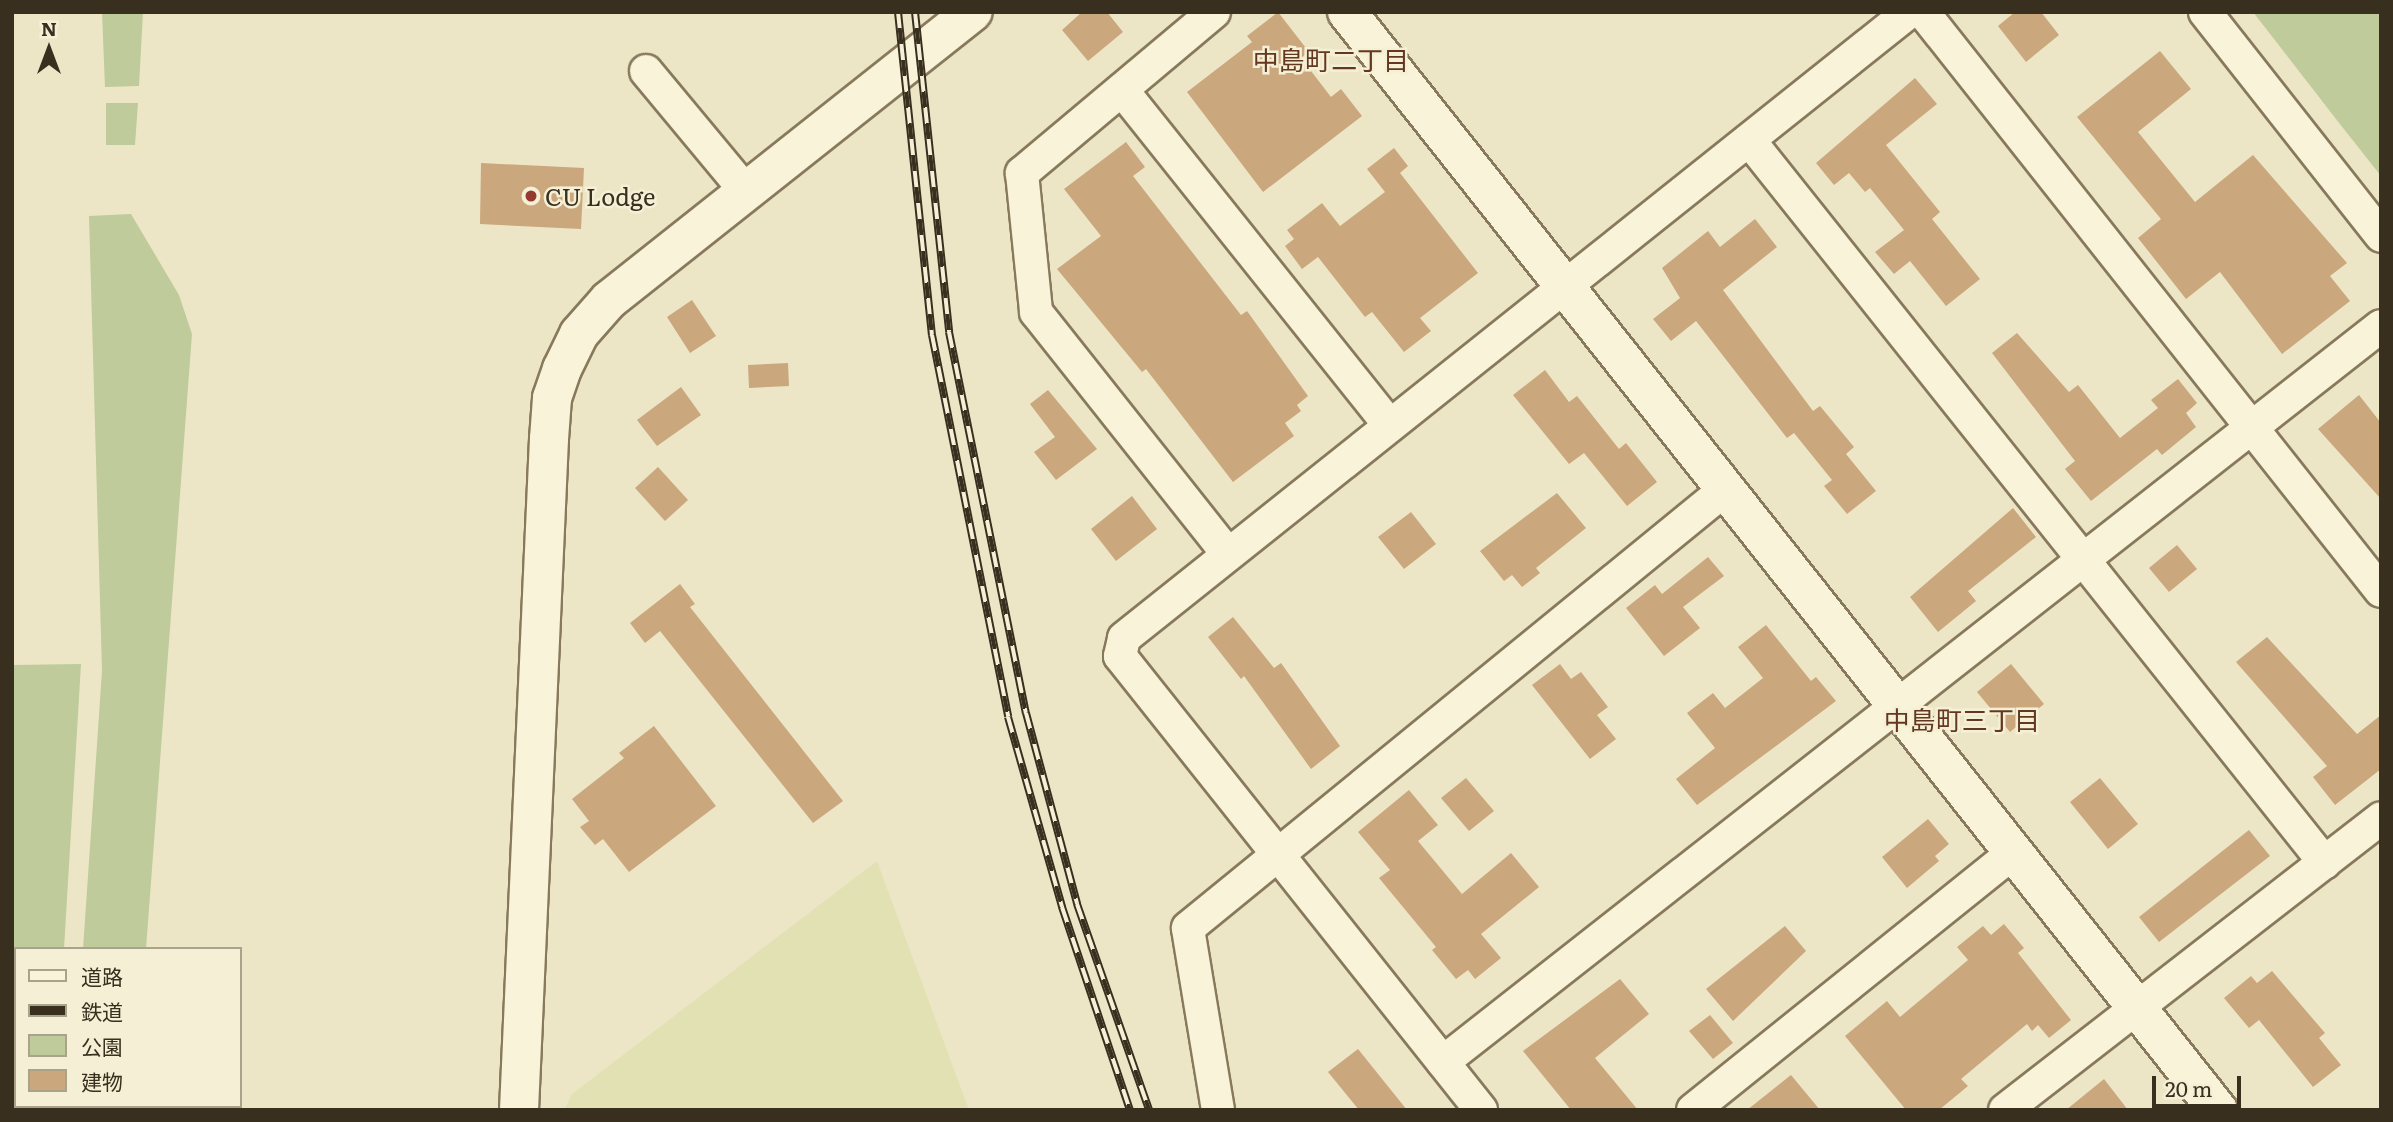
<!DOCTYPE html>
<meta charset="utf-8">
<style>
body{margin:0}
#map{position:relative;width:2393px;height:1122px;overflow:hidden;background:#ede6c6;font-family:Literata,"Noto Sans JP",serif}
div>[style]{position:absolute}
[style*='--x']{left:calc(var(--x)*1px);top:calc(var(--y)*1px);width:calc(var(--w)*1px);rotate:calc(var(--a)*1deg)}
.farmland>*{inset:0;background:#e2e1b3}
.green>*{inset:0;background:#bfcb9a}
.building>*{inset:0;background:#caa77d}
.roads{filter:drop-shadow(2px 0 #88795c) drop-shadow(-2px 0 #88795c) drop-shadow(0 2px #88795c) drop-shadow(0 -2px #88795c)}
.minor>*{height:32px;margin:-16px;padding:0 16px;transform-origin:16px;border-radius:16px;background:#f8f3d9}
.tertiary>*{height:38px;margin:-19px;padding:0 19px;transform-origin:19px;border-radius:19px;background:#f8f3d9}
.rail>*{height:8px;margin-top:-4px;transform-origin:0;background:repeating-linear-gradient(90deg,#f5f0d5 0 16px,#382f1f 0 32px);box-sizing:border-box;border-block:2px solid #382f1f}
.dots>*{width:19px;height:19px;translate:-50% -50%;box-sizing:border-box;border:4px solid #f5f0d5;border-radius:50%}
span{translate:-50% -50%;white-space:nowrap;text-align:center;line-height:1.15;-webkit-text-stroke:5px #f5f0d5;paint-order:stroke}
.poi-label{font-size:24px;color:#382f1f}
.left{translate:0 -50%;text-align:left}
.neighbourhood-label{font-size:26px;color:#643720}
.frame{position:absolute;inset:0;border:14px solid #382f1f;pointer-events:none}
.legend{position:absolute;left:14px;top:947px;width:228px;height:161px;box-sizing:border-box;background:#f5f0d5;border:2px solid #a9a38c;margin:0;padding:9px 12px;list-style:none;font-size:21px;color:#382f1f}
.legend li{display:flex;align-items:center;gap:14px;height:35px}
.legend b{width:35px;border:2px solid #a9a38c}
.north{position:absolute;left:14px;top:14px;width:70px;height:70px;-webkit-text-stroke:5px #f5f0d5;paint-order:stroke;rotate:0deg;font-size:19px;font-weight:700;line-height:28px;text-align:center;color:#382f1f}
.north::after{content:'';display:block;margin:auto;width:24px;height:32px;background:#382f1f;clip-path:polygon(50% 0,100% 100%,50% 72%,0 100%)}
.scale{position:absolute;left:2152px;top:1076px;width:89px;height:32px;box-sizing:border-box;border:4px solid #382f1f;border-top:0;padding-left:9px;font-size:21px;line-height:24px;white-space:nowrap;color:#382f1f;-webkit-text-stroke:5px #f5f0d5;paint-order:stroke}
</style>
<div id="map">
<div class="farmland">
<i style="clip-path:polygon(877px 861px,969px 1110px,564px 1110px,572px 1094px)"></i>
</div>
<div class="green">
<i style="clip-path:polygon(102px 12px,143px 12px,139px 86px,105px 87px)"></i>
<i style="clip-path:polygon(2253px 12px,2381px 12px,2381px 176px,2343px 128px)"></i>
<i style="clip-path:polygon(106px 103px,138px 103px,135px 145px,106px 145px)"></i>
<i style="clip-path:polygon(131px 214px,179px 295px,192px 334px,146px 949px,83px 949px,102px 671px,89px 216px)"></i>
<i style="clip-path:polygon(81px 664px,64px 949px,16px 949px,16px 1106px,44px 1110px,12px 1110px,12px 665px)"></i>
</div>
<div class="building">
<i style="clip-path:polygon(1082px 12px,1107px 12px,1123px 32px,1088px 61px,1062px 30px)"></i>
<i style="clip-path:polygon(1278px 12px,1309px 52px,1301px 58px,1331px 97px,1341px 89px,1362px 116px,1263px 192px,1187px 92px,1252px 42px,1247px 36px)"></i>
<i style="clip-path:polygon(2015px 12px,2041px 12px,2059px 35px,2026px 62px,1998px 26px)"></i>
<i style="clip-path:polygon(2160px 51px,2191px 89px,2138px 132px,2195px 202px,2253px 155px,2347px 263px,2330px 276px,2350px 301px,2282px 354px,2220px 272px,2186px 299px,2138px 238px,2161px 219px,2077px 117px)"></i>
<i style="clip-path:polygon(1915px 78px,1937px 104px,1886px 145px,1940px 212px,1932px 219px,1980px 279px,1946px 306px,1910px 261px,1894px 274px,1875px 252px,1904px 230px,1870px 188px,1865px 192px,1849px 173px,1834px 185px,1816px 163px)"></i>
<i style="clip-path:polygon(1126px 142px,1145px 167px,1133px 176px,1241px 315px,1247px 311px,1308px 396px,1297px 405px,1301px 411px,1285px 423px,1294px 436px,1233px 482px,1146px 369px,1142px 372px,1057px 269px,1101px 236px,1064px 189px)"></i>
<i style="clip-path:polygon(1394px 148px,1408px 166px,1400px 173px,1478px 273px,1420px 318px,1431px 331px,1404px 352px,1372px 312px,1365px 317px,1318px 257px,1302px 269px,1285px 246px,1294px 239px,1287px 230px,1322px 203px,1340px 226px,1385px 192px,1367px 169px)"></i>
<i style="clip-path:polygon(481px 163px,584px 168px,581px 229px,480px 224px)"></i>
<i style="clip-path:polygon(1755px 219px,1777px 247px,1723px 290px,1813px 411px,1820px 406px,1854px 447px,1846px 454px,1876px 491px,1847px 514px,1824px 486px,1832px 480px,1794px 433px,1787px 438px,1696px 321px,1671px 341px,1653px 319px,1680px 298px,1662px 268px,1708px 231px,1720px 247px)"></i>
<i style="clip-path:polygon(692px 300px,716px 336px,690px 353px,667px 317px)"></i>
<i style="clip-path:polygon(2017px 333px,2069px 392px,2078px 385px,2120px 438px,2158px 408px,2151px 400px,2178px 379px,2197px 403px,2186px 413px,2196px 427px,2162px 455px,2157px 449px,2091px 501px,2065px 469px,2075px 461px,1992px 353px)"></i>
<i style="clip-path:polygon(788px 363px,789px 386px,749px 388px,748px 365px)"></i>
<i style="clip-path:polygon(1545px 370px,1569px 402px,1577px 396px,1619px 449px,1626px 443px,1657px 482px,1627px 506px,1584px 453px,1569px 464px,1513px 395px)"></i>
<i style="clip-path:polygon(681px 387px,701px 415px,657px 446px,637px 420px)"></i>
<i style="clip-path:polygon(1048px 390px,1097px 449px,1056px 480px,1034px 452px,1055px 437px,1030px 404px)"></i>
<i style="clip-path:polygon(2359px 395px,2381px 423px,2381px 499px,2318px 429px)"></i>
<i style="clip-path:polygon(658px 467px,688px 500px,665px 521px,635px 488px)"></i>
<i style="clip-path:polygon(1557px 493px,1586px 528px,1536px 568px,1540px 573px,1522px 587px,1512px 575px,1504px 581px,1480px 551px)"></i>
<i style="clip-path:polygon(1132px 496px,1157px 529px,1116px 561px,1091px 529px)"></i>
<i style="clip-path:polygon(2013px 508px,2036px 537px,1968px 591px,1976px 601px,1938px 632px,1910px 597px)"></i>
<i style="clip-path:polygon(1411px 512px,1436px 544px,1404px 569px,1378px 537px)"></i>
<i style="clip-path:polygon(2177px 545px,2197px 569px,2169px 592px,2149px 568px)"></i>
<i style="clip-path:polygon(1708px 557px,1724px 576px,1683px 607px,1700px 628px,1664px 656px,1626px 608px,1655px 585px,1662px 594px)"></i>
<i style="clip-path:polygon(680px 584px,695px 604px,690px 607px,843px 801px,813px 823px,660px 631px,645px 643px,630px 623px)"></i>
<i style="clip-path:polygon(1233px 617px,1274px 668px,1281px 663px,1340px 746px,1311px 769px,1244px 676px,1241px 679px,1208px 637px)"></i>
<i style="clip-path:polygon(1766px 625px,1811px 681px,1816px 677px,1836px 701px,1697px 805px,1676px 779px,1715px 748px,1687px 713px,1713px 693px,1725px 708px,1763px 678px,1738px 647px)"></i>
<i style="clip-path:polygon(2267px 637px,2357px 734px,2381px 715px,2381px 769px,2335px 805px,2313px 777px,2327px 766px,2236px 662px)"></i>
<i style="clip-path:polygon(1560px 664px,1571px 679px,1581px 672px,1608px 707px,1597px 715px,1616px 739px,1590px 759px,1532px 685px)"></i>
<i style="clip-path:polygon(2011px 664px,2044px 704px,2010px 732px,1977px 692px)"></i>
<i style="clip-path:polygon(654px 726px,716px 806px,629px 872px,603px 839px,595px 845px,580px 827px,589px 821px,572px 799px,624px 758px,619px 753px)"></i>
<i style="clip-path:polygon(1466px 778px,1494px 811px,1469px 831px,1441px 798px)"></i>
<i style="clip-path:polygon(2100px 778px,2138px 824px,2108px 849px,2070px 802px)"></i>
<i style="clip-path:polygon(1409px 790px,1438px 825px,1418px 841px,1462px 894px,1511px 853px,1539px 887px,1481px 934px,1501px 958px,1475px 979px,1468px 970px,1456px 979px,1432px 950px,1436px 947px,1379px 878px,1390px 870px,1358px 832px)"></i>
<i style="clip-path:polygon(1928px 819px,1949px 844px,1935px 856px,1939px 861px,1907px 888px,1882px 857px)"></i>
<i style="clip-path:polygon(2249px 830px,2270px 856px,2159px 942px,2139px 917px)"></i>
<i style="clip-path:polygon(2004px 924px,2024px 948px,2018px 953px,2071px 1020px,2049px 1038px,2038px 1025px,2032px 1031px,2027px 1024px,1961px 1079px,1968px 1086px,1939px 1110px,1906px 1110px,1845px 1036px,1887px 1001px,1900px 1017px,1968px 960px,1957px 947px,1983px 926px,1991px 935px)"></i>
<i style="clip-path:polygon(1785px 926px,1806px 951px,1733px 1021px,1706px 989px)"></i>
<i style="clip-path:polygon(2272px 971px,2325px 1033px,2319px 1038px,2341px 1065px,2313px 1087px,2259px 1020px,2249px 1028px,2224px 998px,2251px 976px,2257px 983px)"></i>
<i style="clip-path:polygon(1620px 979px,1649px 1014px,1595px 1058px,1638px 1110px,1571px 1110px,1523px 1051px)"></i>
<i style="clip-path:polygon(1710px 1015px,1733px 1043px,1713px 1059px,1689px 1031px)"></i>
<i style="clip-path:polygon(1358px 1049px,1407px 1110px,1359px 1110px,1328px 1072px)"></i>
<i style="clip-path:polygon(1791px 1075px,1820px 1110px,1747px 1110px)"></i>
<i style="clip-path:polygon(2104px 1079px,2128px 1110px,2066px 1110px)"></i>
</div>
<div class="roads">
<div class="minor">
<i style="--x:1214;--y:12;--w:251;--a:140"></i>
<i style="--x:1022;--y:173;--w:140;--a:84.2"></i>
<i style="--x:1036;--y:312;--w:308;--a:51.6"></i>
<i style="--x:1923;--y:12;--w:738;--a:51.66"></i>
<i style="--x:2205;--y:12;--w:285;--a:51.8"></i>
<i style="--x:646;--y:71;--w:153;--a:50.3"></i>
<i style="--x:1122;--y:90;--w:428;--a:51.4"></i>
<i style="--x:1749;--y:140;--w:924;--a:51.46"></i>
<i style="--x:1443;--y:1062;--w:1192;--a:-38.12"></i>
<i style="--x:1218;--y:1110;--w:184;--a:-99.4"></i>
<i style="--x:1188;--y:928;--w:696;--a:-39.23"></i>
<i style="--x:1481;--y:1110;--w:580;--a:-128.49"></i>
<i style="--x:1120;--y:656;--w:18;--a:-77"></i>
<i style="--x:1124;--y:638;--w:1004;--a:-38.57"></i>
<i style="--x:1693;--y:1110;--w:413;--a:-38.8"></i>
<i style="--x:2005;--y:1110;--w:476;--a:-37.8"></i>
</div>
<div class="tertiary">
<i style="--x:1347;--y:12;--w:1402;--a:51.58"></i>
<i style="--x:519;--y:1110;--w:672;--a:-87.44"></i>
<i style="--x:549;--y:439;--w:41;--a:-85.8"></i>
<i style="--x:552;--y:398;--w:31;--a:-71"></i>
<i style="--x:562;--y:369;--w:39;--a:-64"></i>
<i style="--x:579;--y:334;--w:45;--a:-48.6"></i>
<i style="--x:609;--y:300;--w:464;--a:-38.4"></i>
</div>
</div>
<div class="rail">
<i style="--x:898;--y:12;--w:325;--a:84"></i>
<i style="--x:932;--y:335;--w:389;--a:78.7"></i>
<i style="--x:1008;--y:717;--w:198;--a:74.1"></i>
<i style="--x:1062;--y:907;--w:214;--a:71.5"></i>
<i style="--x:915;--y:12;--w:322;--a:83.9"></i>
<i style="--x:949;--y:332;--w:389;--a:78.6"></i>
<i style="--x:1026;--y:713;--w:198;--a:75"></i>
<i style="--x:1077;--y:904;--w:218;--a:70.7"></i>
</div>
<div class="dots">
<i style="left:531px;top:196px;background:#953a2e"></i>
</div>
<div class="poi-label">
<span class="left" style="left:545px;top:196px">CU Lodge</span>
</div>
<div class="neighbourhood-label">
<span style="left:1331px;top:59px">中島町二丁目</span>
<span style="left:1962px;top:719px">中島町三丁目</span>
</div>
<div class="frame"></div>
<ul class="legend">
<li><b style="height:9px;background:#f8f3d9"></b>道路</li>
<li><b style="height:9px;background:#382f1f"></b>鉄道</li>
<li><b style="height:19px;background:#bfcb9a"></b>公園</li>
<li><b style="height:19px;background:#caa77d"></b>建物</li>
</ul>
<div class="north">N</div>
<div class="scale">20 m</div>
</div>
